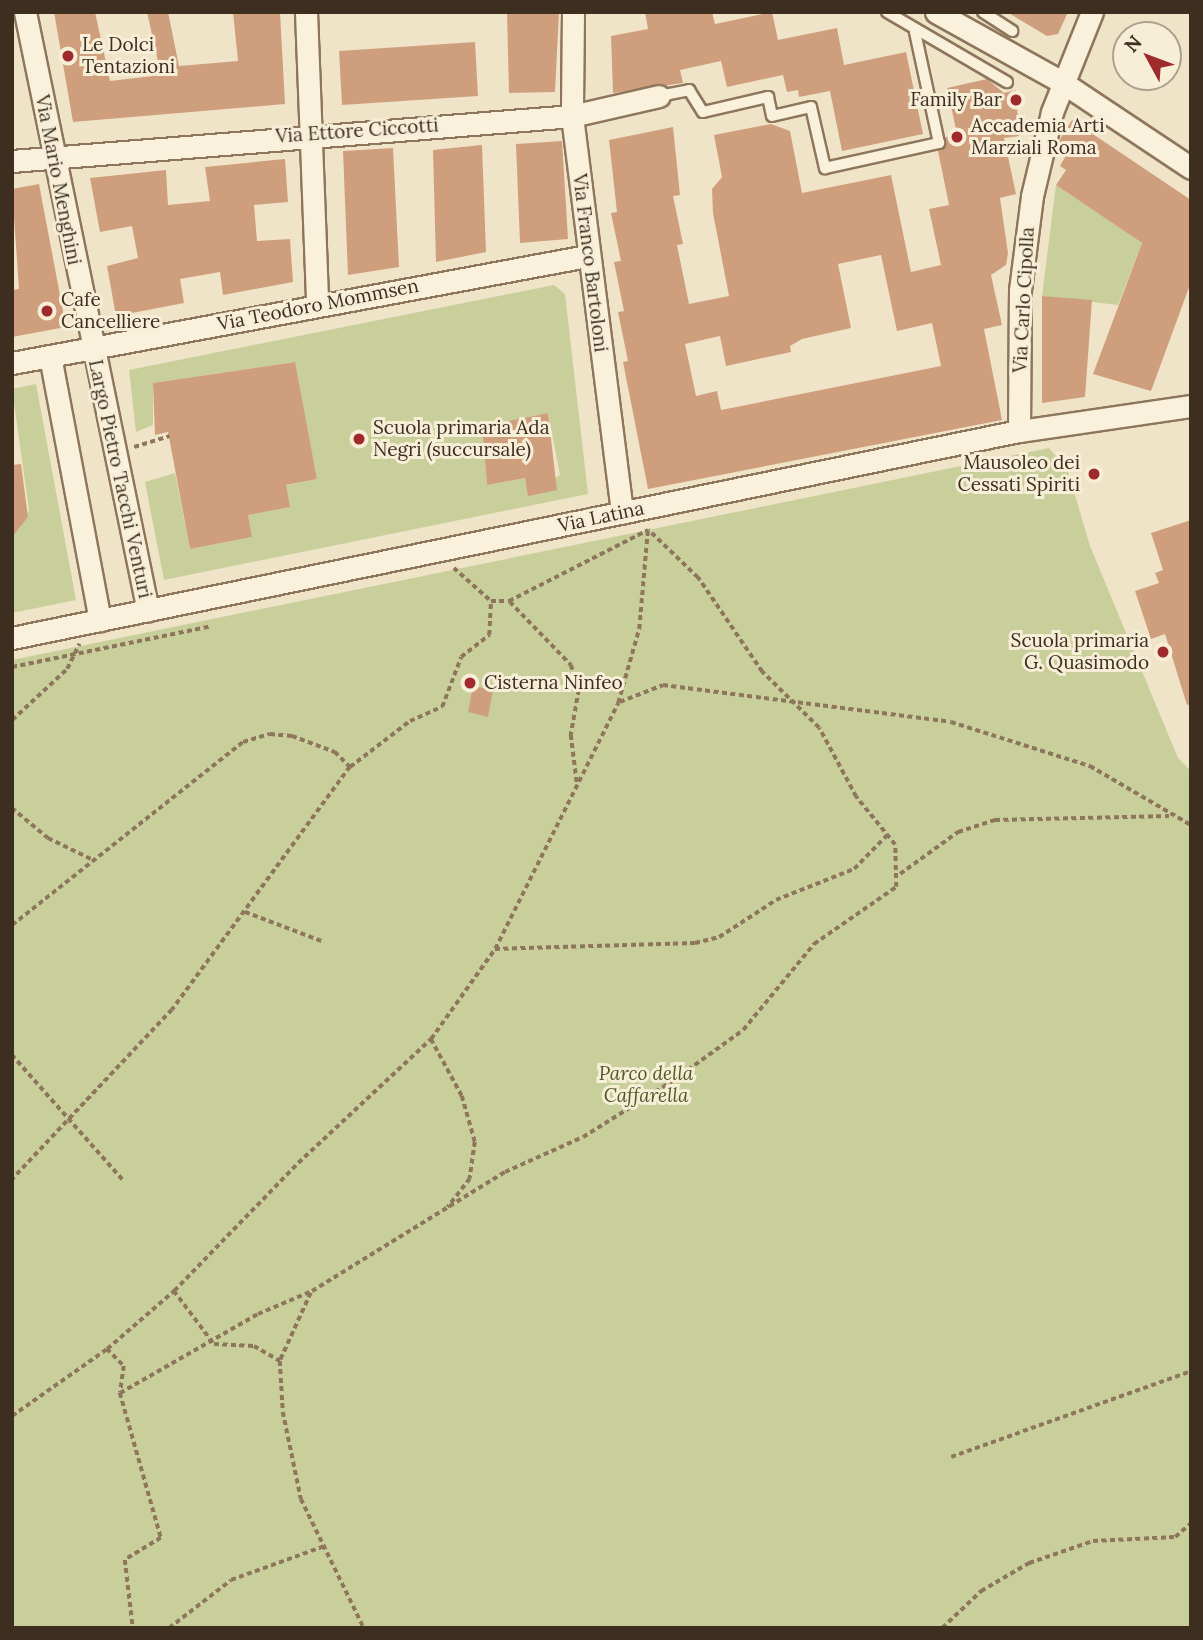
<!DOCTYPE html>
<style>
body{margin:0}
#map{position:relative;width:1203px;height:1640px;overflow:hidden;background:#f0e4c8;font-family:Lora,serif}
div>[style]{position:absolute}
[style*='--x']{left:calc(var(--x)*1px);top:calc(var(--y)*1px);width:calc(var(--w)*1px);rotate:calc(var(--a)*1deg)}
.green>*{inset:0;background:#c9cf9b}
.building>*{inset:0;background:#cf9f7d}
.path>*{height:3.5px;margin-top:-1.75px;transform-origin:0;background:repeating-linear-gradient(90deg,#8d765c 0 5px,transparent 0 8.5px)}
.roads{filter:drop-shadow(2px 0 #8d765c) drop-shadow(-2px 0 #8d765c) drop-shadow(0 2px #8d765c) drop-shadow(0 -2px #8d765c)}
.service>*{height:10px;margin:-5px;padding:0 5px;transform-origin:5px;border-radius:5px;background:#faf1dc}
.minor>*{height:21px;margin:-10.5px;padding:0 10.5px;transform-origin:10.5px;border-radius:10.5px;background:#faf1dc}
.dots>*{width:19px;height:19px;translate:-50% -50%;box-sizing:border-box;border:4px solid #f7eed8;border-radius:50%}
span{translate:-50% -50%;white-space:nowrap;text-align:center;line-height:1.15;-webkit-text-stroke:6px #f7eed8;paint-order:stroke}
.poi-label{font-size:19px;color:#3d2e20}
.left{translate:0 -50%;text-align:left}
.right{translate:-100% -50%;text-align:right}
.street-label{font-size:19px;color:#3d2e20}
.park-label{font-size:19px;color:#4d5a26;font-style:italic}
.frame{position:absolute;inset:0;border:14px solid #3d2e20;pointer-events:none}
.north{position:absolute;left:1112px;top:21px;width:70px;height:70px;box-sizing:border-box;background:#f7eed8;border:2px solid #ada18e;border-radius:50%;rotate:311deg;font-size:19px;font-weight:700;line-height:28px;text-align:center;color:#3d2e20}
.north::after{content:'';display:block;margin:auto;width:24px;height:32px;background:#9e2a2b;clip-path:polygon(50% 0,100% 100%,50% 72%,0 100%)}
</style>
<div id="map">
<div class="green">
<i style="clip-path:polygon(1056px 185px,1142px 243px,1118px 305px,1042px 296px)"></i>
<i style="clip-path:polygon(evenodd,554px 285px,565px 294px,588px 494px,164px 580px,145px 482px,175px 473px,190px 549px,252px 537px,236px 452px,263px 490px,317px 479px,294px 362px,153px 383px,153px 425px,136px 432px,129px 370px,554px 285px,548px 413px,560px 475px,529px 495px,525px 478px,487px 485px,482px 426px,548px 413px)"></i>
<i style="clip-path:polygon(36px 384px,76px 600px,12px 613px,12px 527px,23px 523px,29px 510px,12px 389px)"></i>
<i style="clip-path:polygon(1049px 448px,1067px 468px,1090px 546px,1178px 758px,1191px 771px,1191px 1628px,12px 1628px,12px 660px)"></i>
</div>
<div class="building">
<i style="clip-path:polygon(54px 12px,95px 12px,110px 81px,161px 75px,147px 12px,168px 12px,179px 66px,238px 61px,233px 12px,280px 12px,285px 104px,73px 122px)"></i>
<i style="clip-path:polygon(507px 12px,559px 12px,555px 92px,509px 93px)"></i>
<i style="clip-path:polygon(645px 12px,712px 12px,715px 24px,772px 12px,778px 40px,837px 28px,844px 65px,906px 52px,923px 134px,842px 151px,830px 91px,799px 97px,798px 90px,787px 92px,783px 75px,727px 87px,721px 61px,680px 70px,683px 83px,613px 93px,611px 36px,648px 29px)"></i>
<i style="clip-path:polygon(1007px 12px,1068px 12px,1058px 34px,1047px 36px)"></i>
<i style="clip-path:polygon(475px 42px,478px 96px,342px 105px,339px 51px)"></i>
<i style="clip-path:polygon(evenodd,987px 79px,1004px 93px,1016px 90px,1019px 136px,1004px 138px,1016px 194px,1000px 198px,1008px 253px,1006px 265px,991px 275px,1002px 325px,984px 329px,1002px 420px,648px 489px,623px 362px,628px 361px,618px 312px,624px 311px,614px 262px,621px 261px,611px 213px,617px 212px,609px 140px,673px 127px,680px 195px,673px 196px,683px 244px,677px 245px,689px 304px,729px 296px,713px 213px,712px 189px,722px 177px,714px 135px,771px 124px,790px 131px,802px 193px,891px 175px,911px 272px,941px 265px,929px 209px,949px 205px,938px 151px,946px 137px,957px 134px,947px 88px,987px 79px,881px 255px,897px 331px,932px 323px,941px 366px,721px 410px,717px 391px,696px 396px,685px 344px,720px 336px,726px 366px,791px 352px,790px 346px,802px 339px,851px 328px,838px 264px,881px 255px)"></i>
<i style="clip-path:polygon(1072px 120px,1191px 200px,1191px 282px,1151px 391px,1093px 374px,1142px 243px,1056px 185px,1066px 170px,1060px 166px,1065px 157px,1059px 141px)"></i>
<i style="clip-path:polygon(562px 141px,568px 239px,520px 243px,516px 144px)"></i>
<i style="clip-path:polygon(482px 145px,486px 252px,436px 262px,433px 150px)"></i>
<i style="clip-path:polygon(393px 148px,399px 267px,348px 275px,343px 151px)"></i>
<i style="clip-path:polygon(285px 159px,288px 202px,254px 205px,257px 241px,290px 239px,293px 282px,223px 295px,220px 272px,180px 279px,184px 303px,116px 316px,107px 266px,138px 258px,132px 226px,100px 232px,90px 178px,166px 170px,168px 205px,210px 201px,205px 167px)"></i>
<i style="clip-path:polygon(39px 184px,66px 327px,12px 337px,12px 290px,19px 289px,12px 189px)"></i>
<i style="clip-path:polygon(1042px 296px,1092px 300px,1085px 397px,1042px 403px)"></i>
<i style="clip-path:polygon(295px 362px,317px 479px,286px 485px,290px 507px,248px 515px,252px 537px,190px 549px,168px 432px,155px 435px,153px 383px)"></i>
<i style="clip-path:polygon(548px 413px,557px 490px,528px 496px,525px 478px,487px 485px,482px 426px)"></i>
<i style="clip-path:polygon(21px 464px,28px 517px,12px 537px,12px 465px)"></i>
<i style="clip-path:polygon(1191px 520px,1191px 704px,1187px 705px,1165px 634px,1151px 639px,1135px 591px,1159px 583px,1155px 573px,1163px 570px,1151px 533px)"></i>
<i style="clip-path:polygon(473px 686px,493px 690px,488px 717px,468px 712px)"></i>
</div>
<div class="path">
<i style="--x:134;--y:447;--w:37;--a:-17"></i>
<i style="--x:454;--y:568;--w:50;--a:41.7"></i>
<i style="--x:491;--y:601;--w:18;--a:0"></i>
<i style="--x:509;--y:601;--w:156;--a:-27.1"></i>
<i style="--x:510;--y:602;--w:88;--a:45.9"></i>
<i style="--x:571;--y:665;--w:26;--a:72"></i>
<i style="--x:579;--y:690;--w:46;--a:100.1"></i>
<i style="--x:571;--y:735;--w:48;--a:82.9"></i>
<i style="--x:12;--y:667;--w:203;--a:-11.6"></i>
<i style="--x:620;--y:702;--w:46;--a:-21.6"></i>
<i style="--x:663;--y:685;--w:290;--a:7.3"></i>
<i style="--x:951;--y:722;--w:146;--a:17.6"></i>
<i style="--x:1090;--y:766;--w:117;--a:30.3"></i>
<i style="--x:12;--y:720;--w:75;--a:-42.8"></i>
<i style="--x:67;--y:669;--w:28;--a:-64"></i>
<i style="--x:350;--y:767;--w:76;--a:-37.5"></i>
<i style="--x:410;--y:721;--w:35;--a:-24"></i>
<i style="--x:442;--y:707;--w:53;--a:-69.2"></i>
<i style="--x:461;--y:657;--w:36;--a:-38"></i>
<i style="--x:489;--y:635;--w:34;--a:-87"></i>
<i style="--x:12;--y:808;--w:47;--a:39.8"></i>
<i style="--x:48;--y:838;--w:48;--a:26"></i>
<i style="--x:900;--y:874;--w:72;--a:-35.9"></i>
<i style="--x:958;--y:832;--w:39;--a:-18"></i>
<i style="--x:995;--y:820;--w:174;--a:-1.3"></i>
<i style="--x:245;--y:912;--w:85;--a:20.8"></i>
<i style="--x:12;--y:925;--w:295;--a:-38.4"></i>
<i style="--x:243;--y:742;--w:28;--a:-17"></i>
<i style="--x:270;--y:734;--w:22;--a:5"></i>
<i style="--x:292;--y:736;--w:46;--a:20.4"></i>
<i style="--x:335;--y:752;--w:21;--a:45"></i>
<i style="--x:350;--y:767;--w:301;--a:126.2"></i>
<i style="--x:172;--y:1010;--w:233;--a:133.3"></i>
<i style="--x:495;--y:949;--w:200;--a:-1.7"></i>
<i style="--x:695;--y:943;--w:25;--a:-14"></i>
<i style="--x:719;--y:937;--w:68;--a:-33"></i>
<i style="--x:776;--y:900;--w:84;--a:-21.7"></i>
<i style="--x:854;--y:869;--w:49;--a:-45.8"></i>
<i style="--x:431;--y:1039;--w:65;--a:61.5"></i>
<i style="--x:462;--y:1096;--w:48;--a:74.2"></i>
<i style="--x:475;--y:1142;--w:37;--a:98"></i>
<i style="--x:470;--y:1179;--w:36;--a:128"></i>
<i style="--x:12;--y:1055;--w:167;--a:48.4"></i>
<i style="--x:174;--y:1291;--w:66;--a:53"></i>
<i style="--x:214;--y:1344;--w:40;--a:2.9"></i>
<i style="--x:254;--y:1346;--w:30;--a:30"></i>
<i style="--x:311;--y:1293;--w:75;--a:114.5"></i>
<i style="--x:280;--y:1361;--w:51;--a:86.6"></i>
<i style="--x:283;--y:1412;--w:89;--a:78.3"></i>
<i style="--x:301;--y:1499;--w:144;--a:64"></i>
<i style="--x:107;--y:1349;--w:24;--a:45"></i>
<i style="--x:124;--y:1366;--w:27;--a:98"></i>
<i style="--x:120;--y:1393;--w:151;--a:74.2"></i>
<i style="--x:161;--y:1538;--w:42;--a:148.6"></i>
<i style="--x:125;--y:1560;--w:68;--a:83.3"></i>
<i style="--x:120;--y:1393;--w:159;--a:-29.8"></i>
<i style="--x:258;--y:1314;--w:59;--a:-23.1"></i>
<i style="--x:312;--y:1291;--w:227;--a:-31.7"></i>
<i style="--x:505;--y:1172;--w:85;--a:-24.2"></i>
<i style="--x:583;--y:1137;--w:107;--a:-32.1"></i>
<i style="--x:674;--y:1080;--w:85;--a:-35.9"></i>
<i style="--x:743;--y:1030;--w:112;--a:-50.5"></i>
<i style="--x:814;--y:944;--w:100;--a:-34.8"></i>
<i style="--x:896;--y:887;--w:42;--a:-91.4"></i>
<i style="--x:895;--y:845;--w:62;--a:-129.1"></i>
<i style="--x:856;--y:797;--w:78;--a:-118.2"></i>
<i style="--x:819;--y:728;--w:80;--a:-135.5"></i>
<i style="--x:762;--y:672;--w:114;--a:-124.2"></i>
<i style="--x:698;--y:578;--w:69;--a:-136.2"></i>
<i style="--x:12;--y:1416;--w:116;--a:-35.2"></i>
<i style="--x:107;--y:1349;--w:89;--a:-40.9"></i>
<i style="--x:174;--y:1291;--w:178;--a:-45.9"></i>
<i style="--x:298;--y:1163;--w:182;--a:-43"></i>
<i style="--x:431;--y:1039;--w:110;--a:-54.6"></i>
<i style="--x:495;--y:949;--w:275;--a:-63.4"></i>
<i style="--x:618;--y:703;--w:77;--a:-74.2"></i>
<i style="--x:639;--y:629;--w:102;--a:-85"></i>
<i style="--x:951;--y:1457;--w:255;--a:-19.7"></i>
<i style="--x:169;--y:1628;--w:78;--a:-37.7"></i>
<i style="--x:231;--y:1580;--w:100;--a:-19.9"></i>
<i style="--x:942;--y:1628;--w:54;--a:-43.5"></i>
<i style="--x:981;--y:1591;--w:56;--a:-30.3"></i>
<i style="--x:1029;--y:1563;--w:68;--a:-19"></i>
<i style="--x:1093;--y:1541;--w:82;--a:-2.8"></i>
<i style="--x:1175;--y:1537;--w:21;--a:-41"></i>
</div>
<div class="roads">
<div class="service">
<i style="--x:887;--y:12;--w:139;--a:30.3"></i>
<i style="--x:983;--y:12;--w:35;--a:33"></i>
<i style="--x:659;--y:96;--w:31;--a:-11"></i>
<i style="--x:689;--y:90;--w:26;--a:58"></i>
<i style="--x:703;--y:112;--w:67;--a:-13"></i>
<i style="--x:768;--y:97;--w:19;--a:78"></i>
<i style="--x:772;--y:116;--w:40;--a:-13"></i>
<i style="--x:811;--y:107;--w:63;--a:77.1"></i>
<i style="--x:825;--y:168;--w:117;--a:-12.4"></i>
<i style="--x:939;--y:143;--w:114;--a:-102.2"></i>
</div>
<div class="minor">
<i style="--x:25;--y:12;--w:611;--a:78.4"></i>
<i style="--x:306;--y:12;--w:292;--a:87.8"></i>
<i style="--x:573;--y:12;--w:104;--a:90.6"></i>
<i style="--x:572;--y:116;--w:400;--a:82.8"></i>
<i style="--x:936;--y:12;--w:144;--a:29.1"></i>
<i style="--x:1062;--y:82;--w:155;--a:33.7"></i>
<i style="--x:12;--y:161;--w:562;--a:-4.59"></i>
<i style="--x:572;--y:116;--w:89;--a:-12.9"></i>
<i style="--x:50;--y:356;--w:269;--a:79.3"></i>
<i style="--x:12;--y:363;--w:585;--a:-10.54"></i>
<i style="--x:1019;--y:431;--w:141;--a:-89.6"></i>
<i style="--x:1020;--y:290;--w:95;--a:-82.7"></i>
<i style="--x:1032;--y:196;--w:86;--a:-76.6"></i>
<i style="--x:1052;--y:112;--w:108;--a:-68.2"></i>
<i style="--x:12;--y:638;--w:1028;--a:-11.62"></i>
<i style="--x:1019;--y:431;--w:174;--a:-8.3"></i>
</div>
</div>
<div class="dots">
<i style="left:68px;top:56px;background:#9e2a2b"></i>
<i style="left:1016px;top:100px;background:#9e2a2b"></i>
<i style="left:957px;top:137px;background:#9e2a2b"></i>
<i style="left:47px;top:311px;background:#9e2a2b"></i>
<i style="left:359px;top:439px;background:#9e2a2b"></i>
<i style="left:1094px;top:474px;background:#9e2a2b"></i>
<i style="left:1163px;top:652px;background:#9e2a2b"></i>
<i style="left:470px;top:683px;background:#9e2a2b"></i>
</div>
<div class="poi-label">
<span class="left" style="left:82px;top:56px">Le Dolci<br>Tentazioni</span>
<span class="right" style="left:1002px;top:100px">Family Bar</span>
<span class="left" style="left:971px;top:137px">Accademia Arti<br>Marziali Roma</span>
<span class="left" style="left:61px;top:311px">Cafe<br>Cancelliere</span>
<span class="left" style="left:373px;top:439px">Scuola primaria Ada<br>Negri (succursale)</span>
<span class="right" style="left:1080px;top:474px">Mausoleo dei<br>Cessati Spiriti</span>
<span class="right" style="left:1149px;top:652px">Scuola primaria<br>G. Quasimodo</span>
<span class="left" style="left:484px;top:683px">Cisterna Ninfeo</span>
</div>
<div class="street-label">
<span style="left:357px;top:131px;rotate:-4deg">Via Ettore Ciccotti</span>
<span style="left:58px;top:180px;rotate:79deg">Via Mario Menghini</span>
<span style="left:590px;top:263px;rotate:83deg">Via Franco Bartoloni</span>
<span style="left:1024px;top:300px;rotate:-87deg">Via Carlo Cipolla</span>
<span style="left:318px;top:305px;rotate:-11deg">Via Teodoro Mommsen</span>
<span style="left:120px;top:479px;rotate:78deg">Largo Pietro Tacchi Venturi</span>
<span style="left:601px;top:517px;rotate:-12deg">Via Latina</span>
</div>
<div class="park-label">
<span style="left:646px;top:1085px">Parco della<br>Caffarella</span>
</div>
<div class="frame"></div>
<div class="north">N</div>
</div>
